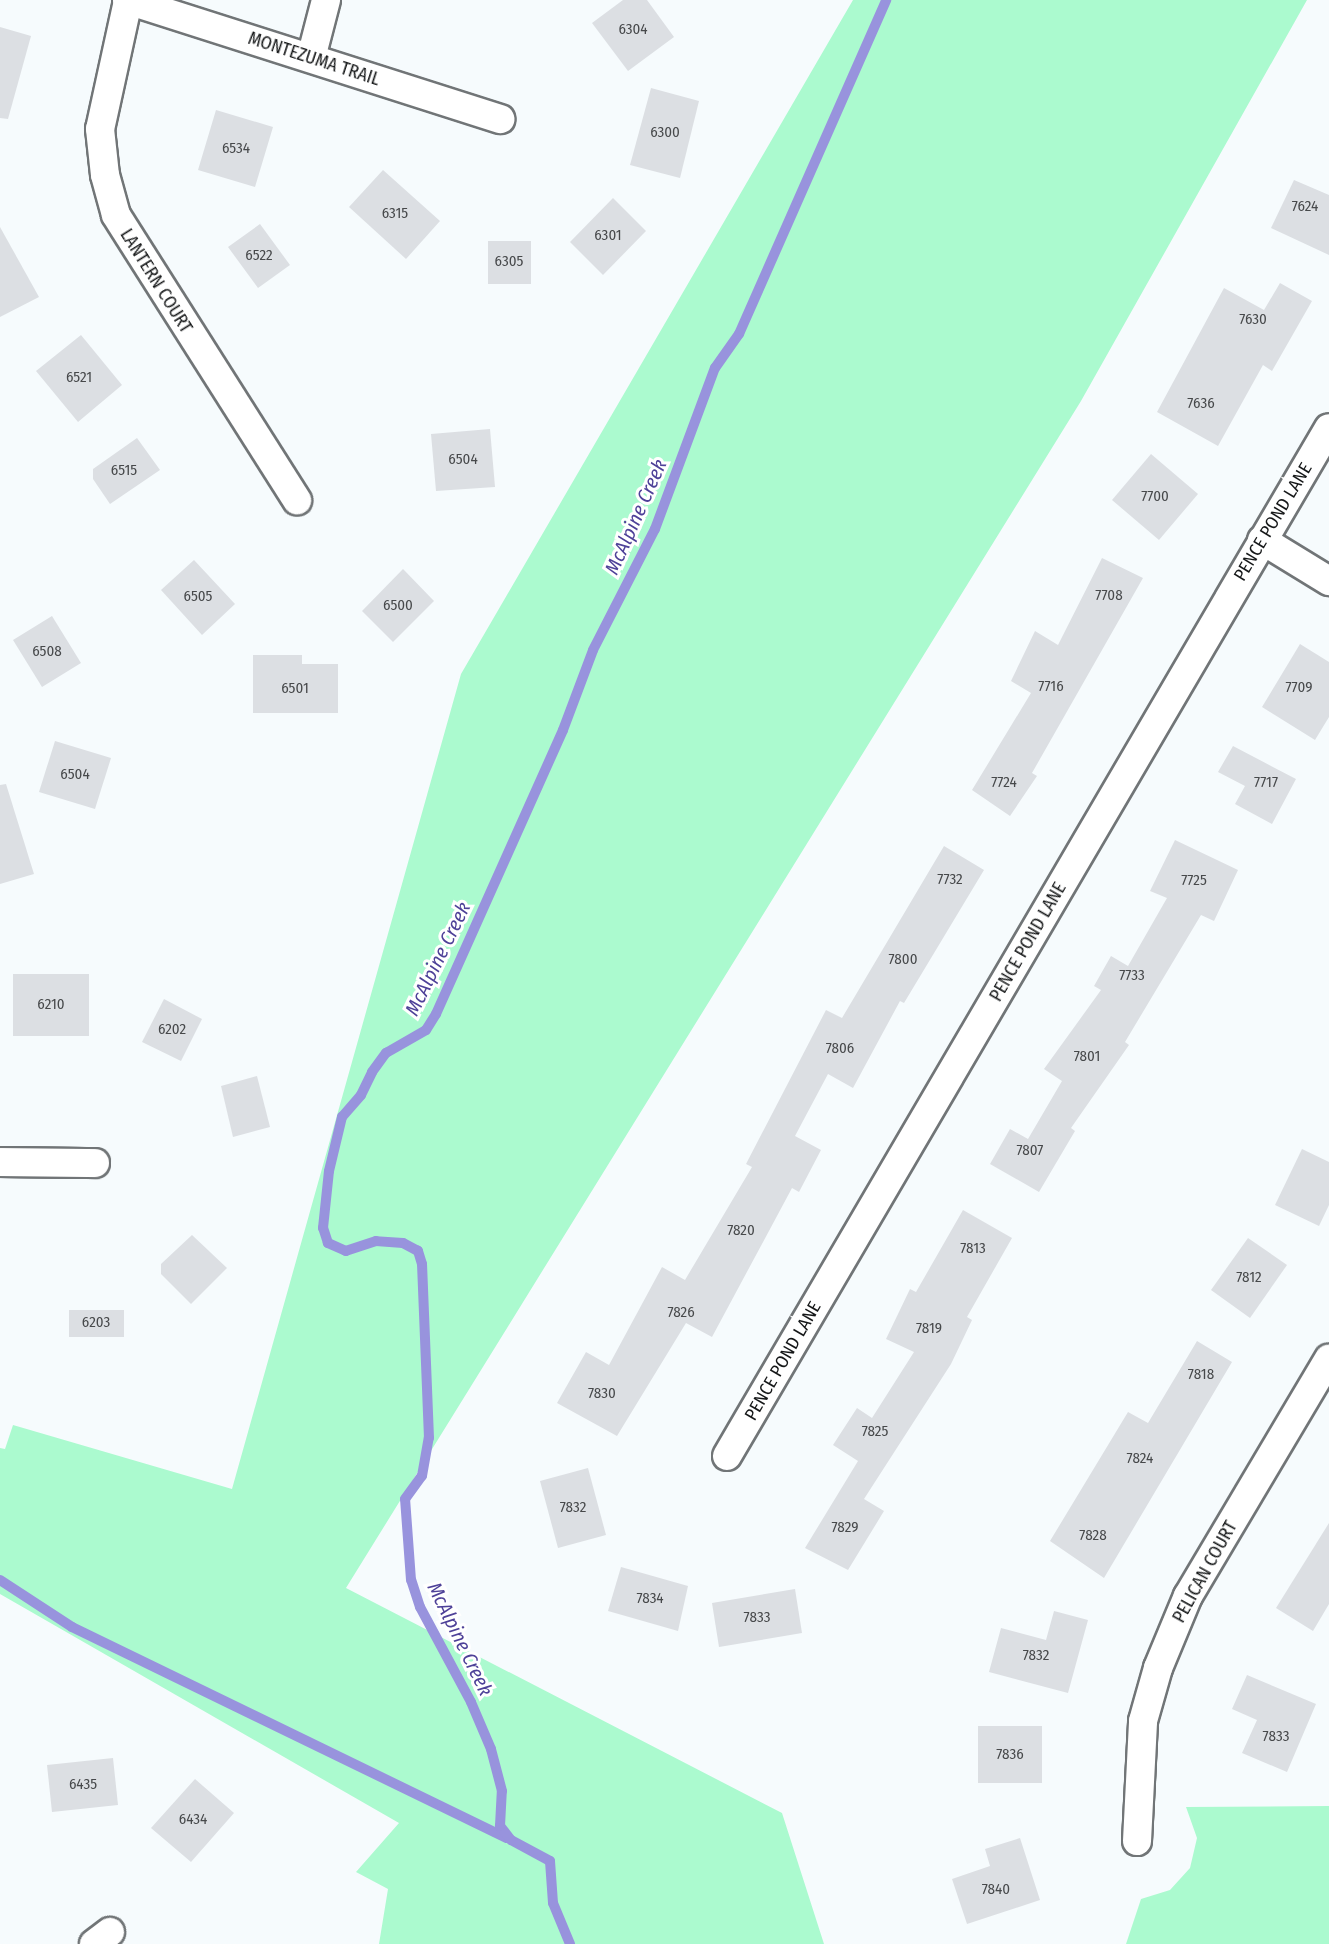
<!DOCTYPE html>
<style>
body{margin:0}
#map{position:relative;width:1329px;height:1944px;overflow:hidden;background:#f6fbfd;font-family:"Fira Sans Condensed",sans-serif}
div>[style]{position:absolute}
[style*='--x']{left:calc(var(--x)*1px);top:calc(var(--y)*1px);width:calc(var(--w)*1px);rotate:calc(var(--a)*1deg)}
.green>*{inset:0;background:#abfacf}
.stream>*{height:10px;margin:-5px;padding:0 5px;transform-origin:5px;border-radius:5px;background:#9893dd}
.building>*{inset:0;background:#dcdfe3}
.roads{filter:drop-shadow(2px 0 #717577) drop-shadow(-2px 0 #717577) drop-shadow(0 2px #717577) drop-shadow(0 -2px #717577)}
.street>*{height:28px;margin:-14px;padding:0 14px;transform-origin:14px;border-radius:14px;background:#fff}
span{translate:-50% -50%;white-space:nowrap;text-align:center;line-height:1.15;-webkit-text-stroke:6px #fff;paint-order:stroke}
.number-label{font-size:15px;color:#47494b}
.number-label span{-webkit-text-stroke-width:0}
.street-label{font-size:18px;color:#151718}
.water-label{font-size:20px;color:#4e4198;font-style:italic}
</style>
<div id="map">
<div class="green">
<i style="clip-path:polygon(853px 0,1307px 0,1081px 401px,346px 1588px,782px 1813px,824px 1944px,379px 1944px,388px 1889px,356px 1872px,399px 1823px,0 1594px,0 1448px,5px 1449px,13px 1425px,232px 1489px,461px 674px)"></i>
<i style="clip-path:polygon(1329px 1806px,1329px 1944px,1126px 1944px,1141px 1899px,1170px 1890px,1190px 1868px,1197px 1838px,1186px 1807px)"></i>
</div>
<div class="stream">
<i style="--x:0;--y:1580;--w:86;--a:33.1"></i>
<i style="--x:72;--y:1627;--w:483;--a:25.9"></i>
<i style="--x:570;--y:1944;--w:44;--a:-112.5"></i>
<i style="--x:553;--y:1903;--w:42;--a:-94.1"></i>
<i style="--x:550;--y:1861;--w:44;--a:-151.7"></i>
<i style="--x:511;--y:1840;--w:18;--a:-128"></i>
<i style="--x:500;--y:1826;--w:35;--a:-87"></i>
<i style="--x:502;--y:1791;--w:43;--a:-104.7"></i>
<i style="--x:491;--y:1749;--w:51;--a:-113.1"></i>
<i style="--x:471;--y:1702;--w:108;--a:-118.2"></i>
<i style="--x:420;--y:1607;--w:28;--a:-108"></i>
<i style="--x:411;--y:1580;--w:81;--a:-94.2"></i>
<i style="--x:405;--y:1499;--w:29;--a:-54"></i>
<i style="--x:422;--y:1476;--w:39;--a:-80"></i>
<i style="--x:429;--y:1438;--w:174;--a:-92.3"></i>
<i style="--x:422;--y:1264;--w:14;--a:-107"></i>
<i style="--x:418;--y:1251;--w:17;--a:-152"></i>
<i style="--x:403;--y:1243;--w:27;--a:-176"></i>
<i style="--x:376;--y:1241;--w:32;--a:162"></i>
<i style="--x:346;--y:1251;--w:20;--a:-156"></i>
<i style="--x:328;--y:1243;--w:16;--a:-108"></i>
<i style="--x:323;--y:1228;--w:57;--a:-84"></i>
<i style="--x:329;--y:1171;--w:56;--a:-76.5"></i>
<i style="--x:342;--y:1117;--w:29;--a:-49"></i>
<i style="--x:361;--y:1095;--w:25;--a:-64"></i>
<i style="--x:372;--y:1072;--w:24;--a:-54"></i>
<i style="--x:386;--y:1053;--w:46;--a:-29.9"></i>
<i style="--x:426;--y:1030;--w:19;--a:-58"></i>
<i style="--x:436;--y:1014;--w:311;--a:-65.9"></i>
<i style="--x:563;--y:730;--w:85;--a:-69.4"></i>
<i style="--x:593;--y:650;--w:136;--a:-62.9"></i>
<i style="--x:655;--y:529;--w:172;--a:-69.6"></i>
<i style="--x:715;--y:368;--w:42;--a:-54.8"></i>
<i style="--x:739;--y:334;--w:365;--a:-66.2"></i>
</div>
<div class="building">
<i style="clip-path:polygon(623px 0,647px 0,674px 37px,628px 71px,592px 23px)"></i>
<i style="clip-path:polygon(0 27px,31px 36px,8px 119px,0 118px)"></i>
<i style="clip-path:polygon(651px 88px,699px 101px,680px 178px,630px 165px)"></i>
<i style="clip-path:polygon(216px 110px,273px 127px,255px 187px,198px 170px)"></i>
<i style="clip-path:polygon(383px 170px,440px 221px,406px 259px,349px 207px)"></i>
<i style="clip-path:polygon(1294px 180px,1329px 195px,1329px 255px,1271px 228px)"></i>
<i style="clip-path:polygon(613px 198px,646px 231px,603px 275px,570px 242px)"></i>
<i style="clip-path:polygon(260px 224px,290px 265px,258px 288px,228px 247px)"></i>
<i style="clip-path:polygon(0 227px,39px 297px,0 317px)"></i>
<i style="clip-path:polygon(488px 241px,531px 241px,531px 284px,488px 284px)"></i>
<i style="clip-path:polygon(1280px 283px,1312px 301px,1272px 371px,1263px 365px,1218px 446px,1157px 412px,1224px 288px,1264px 310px)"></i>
<i style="clip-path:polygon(81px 335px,122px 385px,78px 422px,36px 371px)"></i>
<i style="clip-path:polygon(490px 429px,495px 487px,436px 491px,431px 434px)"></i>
<i style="clip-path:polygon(137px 438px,160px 470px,110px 504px,93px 479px,93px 469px)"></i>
<i style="clip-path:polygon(1151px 454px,1198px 494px,1159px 540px,1112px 500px)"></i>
<i style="clip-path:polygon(1102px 558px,1143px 578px,1032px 773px,1037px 776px,1010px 816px,972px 790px,1031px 693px,1011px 681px,1035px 631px,1058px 645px)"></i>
<i style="clip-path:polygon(194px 560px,235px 604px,202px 635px,161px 590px)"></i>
<i style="clip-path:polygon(403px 569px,434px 601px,393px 642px,362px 611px)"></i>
<i style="clip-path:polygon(52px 616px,81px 663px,42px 687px,13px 640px)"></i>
<i style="clip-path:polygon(1300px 644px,1329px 662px,1329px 717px,1315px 740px,1262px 707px)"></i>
<i style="clip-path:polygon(253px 655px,302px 655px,302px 664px,338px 664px,338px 713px,253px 713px)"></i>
<i style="clip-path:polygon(55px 741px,111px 758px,95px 809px,39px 792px)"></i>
<i style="clip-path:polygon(1233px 746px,1296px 779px,1272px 824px,1235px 804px,1245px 786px,1218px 772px)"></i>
<i style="clip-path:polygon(6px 784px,34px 874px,0 884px,0 785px)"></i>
<i style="clip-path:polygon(1175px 840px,1238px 870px,1214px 921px,1201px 915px,1125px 1042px,1129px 1045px,1071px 1128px,1075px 1131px,1039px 1192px,990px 1164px,1010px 1129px,1028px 1139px,1062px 1081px,1044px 1069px,1101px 990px,1094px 986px,1111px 956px,1128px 966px,1167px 898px,1150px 891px)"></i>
<i style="clip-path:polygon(944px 846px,984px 870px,904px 1003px,900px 1001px,853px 1088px,828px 1074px,795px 1136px,821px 1150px,799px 1192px,792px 1188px,712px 1337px,686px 1323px,617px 1436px,557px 1403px,586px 1352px,609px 1365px,662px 1267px,685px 1280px,752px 1167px,746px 1164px,826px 1010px,842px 1018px)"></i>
<i style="clip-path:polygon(13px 974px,89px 974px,89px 1036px,13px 1036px)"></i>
<i style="clip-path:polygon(164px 999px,202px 1019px,181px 1061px,142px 1042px)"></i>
<i style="clip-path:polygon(257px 1076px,270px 1127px,233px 1137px,221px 1086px)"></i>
<i style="clip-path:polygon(1302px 1149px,1329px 1162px,1329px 1205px,1319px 1226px,1275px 1205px)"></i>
<i style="clip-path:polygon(963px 1210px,1012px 1238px,967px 1317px,972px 1320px,951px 1364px,864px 1499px,884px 1511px,848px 1570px,805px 1548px,858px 1461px,833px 1445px,857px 1408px,872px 1418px,914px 1352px,886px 1339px,910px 1289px,916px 1292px)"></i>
<i style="clip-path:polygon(192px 1235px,227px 1268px,191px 1304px,161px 1274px,161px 1264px)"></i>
<i style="clip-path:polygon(1248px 1238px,1287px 1265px,1250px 1318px,1211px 1290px)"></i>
<i style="clip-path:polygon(69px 1310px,124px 1310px,124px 1337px,69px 1337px)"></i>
<i style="clip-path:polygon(1197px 1341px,1232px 1362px,1104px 1578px,1050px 1541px,1128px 1412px,1148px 1423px)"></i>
<i style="clip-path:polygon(588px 1468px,606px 1535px,558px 1548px,540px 1481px)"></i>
<i style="clip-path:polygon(1329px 1523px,1329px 1604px,1313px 1631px,1276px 1608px)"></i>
<i style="clip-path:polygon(621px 1567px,688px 1586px,678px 1631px,608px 1611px)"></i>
<i style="clip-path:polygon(795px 1589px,802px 1633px,719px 1647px,712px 1603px)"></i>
<i style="clip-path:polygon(1054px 1611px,1088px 1620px,1068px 1693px,989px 1672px,1001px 1628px,1046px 1640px)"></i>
<i style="clip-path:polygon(1247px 1675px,1316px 1704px,1287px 1772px,1242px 1753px,1257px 1720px,1232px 1709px)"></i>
<i style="clip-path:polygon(978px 1726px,1042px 1726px,1042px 1783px,978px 1783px)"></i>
<i style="clip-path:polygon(113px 1758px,118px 1805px,52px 1812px,47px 1765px)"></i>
<i style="clip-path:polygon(195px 1779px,234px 1813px,191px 1862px,151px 1828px)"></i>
<i style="clip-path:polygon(1020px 1838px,1040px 1900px,967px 1924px,952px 1879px,990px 1866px,985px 1849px)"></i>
</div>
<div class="roads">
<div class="street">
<i style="--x:127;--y:0;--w:392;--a:17.7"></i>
<i style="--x:128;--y:1;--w:131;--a:102.3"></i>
<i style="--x:100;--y:129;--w:46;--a:83.8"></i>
<i style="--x:105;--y:175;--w:41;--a:74.6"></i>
<i style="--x:116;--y:215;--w:338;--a:57.6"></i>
<i style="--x:311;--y:58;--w:60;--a:-75.5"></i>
<i style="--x:1262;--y:540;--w:79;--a:31.5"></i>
<i style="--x:0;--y:1162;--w:95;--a:0.6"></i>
<i style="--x:727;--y:1456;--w:1191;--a:-59.65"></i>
<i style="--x:1137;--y:1841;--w:120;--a:-87.1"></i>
<i style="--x:1143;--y:1721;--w:55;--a:-74.2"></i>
<i style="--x:1158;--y:1668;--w:78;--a:-67.4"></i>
<i style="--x:1188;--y:1596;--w:276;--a:-59.3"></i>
<i style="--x:94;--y:1944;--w:20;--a:-37"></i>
</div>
</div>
<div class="number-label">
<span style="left:633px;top:30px">6304</span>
<span style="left:665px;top:133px">6300</span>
<span style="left:236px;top:149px">6534</span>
<span style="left:1305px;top:207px">7624</span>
<span style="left:395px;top:214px">6315</span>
<span style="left:608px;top:236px">6301</span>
<span style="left:259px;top:256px">6522</span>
<span style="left:509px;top:262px">6305</span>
<span style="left:1253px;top:320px">7630</span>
<span style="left:79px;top:378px">6521</span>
<span style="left:1201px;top:404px">7636</span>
<span style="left:463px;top:460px">6504</span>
<span style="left:124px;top:471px">6515</span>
<span style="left:1155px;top:497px">7700</span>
<span style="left:1109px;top:596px">7708</span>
<span style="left:198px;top:597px">6505</span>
<span style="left:398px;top:606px">6500</span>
<span style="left:47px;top:652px">6508</span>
<span style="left:1051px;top:687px">7716</span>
<span style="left:1299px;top:688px">7709</span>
<span style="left:295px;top:689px">6501</span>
<span style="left:75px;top:775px">6504</span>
<span style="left:1004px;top:783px">7724</span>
<span style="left:1266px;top:783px">7717</span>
<span style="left:950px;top:880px">7732</span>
<span style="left:1194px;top:881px">7725</span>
<span style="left:903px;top:960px">7800</span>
<span style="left:1132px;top:976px">7733</span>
<span style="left:51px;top:1005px">6210</span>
<span style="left:172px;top:1030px">6202</span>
<span style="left:840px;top:1049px">7806</span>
<span style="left:1087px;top:1057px">7801</span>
<span style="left:1030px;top:1151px">7807</span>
<span style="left:741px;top:1231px">7820</span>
<span style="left:973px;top:1249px">7813</span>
<span style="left:1249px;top:1278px">7812</span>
<span style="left:681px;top:1313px">7826</span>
<span style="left:96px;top:1323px">6203</span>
<span style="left:929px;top:1329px">7819</span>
<span style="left:1201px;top:1375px">7818</span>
<span style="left:602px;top:1394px">7830</span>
<span style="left:875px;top:1432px">7825</span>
<span style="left:1140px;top:1459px">7824</span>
<span style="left:573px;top:1508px">7832</span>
<span style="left:845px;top:1528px">7829</span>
<span style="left:1093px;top:1536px">7828</span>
<span style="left:650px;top:1599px">7834</span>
<span style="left:757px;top:1618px">7833</span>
<span style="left:1036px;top:1656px">7832</span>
<span style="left:1276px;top:1737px">7833</span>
<span style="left:1010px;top:1755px">7836</span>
<span style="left:83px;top:1785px">6435</span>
<span style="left:193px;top:1820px">6434</span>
<span style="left:996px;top:1890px">7840</span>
</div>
<div class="street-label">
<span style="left:314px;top:59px;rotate:18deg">MONTEZUMA TRAIL</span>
<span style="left:156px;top:281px;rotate:58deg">LANTERN COURT</span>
<span style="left:1273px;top:522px;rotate:-59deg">PENCE POND LANE</span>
<span style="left:1028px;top:942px;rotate:-60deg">PENCE POND LANE</span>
<span style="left:783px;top:1361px;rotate:-60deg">PENCE POND LANE</span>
<span style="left:1205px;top:1572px;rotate:-61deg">PELICAN COURT</span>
</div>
<div class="water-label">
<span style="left:636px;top:517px;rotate:-66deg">McAlpine Creek</span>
<span style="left:438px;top:959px;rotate:-64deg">McAlpine Creek</span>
<span style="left:460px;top:1639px;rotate:64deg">McAlpine Creek</span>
</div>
</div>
